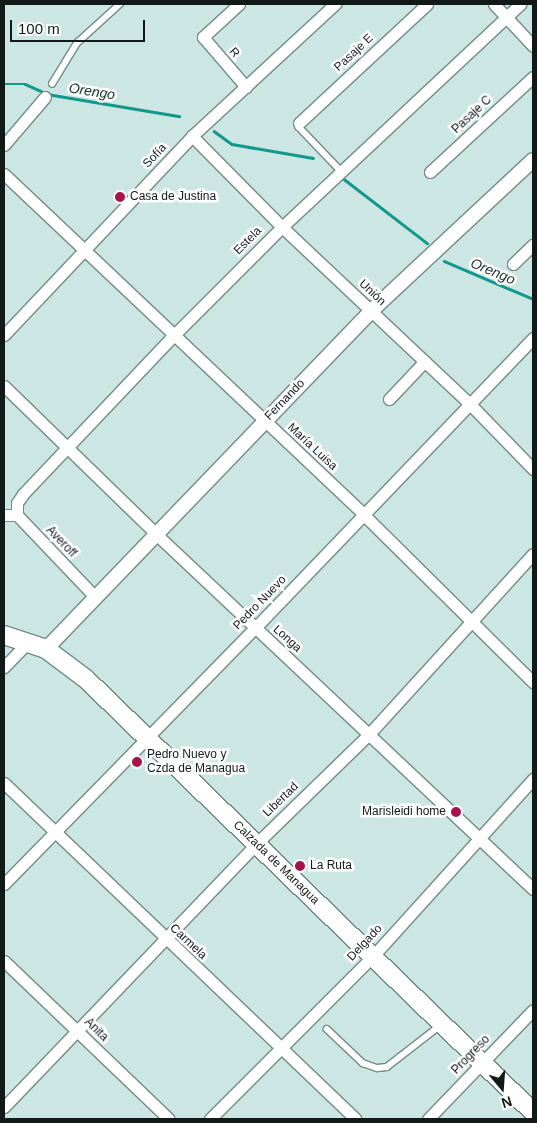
<!DOCTYPE html>
<meta charset="utf-8">
<style>
body{margin:0}
#map{position:relative;width:537px;height:1123px;overflow:hidden;background:#cce7e3;font-family:Arial,sans-serif}
div>[style]{position:absolute}
[style*='--x']{left:calc(var(--x)*1px);top:calc(var(--y)*1px);width:calc(var(--w)*1px);rotate:calc(var(--a)*1deg)}
.stream>*{height:2.5px;margin:-1.25px;padding:0 1.25px;transform-origin:1.25px;border-radius:1.25px;background:#12978d}
.roads{filter:drop-shadow(1px 0 #748c89) drop-shadow(-1px 0 #748c89) drop-shadow(0 1px #748c89) drop-shadow(0 -1px #748c89)}
.service>*{height:5.5px;margin:-2.75px;padding:0 2.75px;transform-origin:2.75px;border-radius:2.75px;background:#fff}
.minor>*{height:11px;margin:-5.5px;padding:0 5.5px;transform-origin:5.5px;border-radius:5.5px;background:#fff}
.tertiary>*{height:14px;margin:-7px;padding:0 7px;transform-origin:7px;border-radius:7px;background:#fff}
.primary>*{height:18px;margin:-9px;padding:0 9px;transform-origin:9px;border-radius:9px;background:#fff}
.dots>*{width:14px;height:14px;translate:-50% -50%;box-sizing:border-box;border:2px solid #fff;border-radius:50%}
span{translate:-50% -50%;white-space:nowrap;text-align:center;line-height:1.15;-webkit-text-stroke:5px #fff;paint-order:stroke}
.street-label{font-size:12px;color:#111a19}
.poi-label{font-size:12px;color:#111a19}
.left{translate:0 -50%;text-align:left}
.right{translate:-100% -50%;text-align:right}
.water-label{font-size:14px;color:#162f2d;font-style:italic}
.frame{position:absolute;inset:0;border:5px solid #111a19;pointer-events:none}
.north{position:absolute;left:477px;top:1063px;width:50px;height:50px;-webkit-text-stroke:4px #fff;paint-order:stroke;rotate:162deg;font-size:14px;font-weight:700;line-height:20px;text-align:center;color:#111a19}
.north::after{content:'';display:block;margin:auto;width:18px;height:22px;background:#111a19;clip-path:polygon(50% 0,100% 100%,50% 72%,0 100%)}
.scale{position:absolute;left:10px;top:20px;width:135px;height:22px;box-sizing:border-box;border:2px solid #111a19;border-top:0;padding-left:6px;font-size:15px;line-height:18px;white-space:nowrap;color:#111a19;-webkit-text-stroke:4px #fff;paint-order:stroke}
</style>
<div id="map">
<div class="stream">
<i style="--x:4;--y:84;--w:21;--a:0"></i>
<i style="--x:25;--y:84;--w:24;--a:24"></i>
<i style="--x:47;--y:94;--w:134;--a:9.5"></i>
<i style="--x:214;--y:131;--w:22;--a:36"></i>
<i style="--x:232;--y:144;--w:82;--a:9.8"></i>
<i style="--x:344;--y:179;--w:105;--a:37.6"></i>
<i style="--x:444;--y:261;--w:97;--a:23.1"></i>
</div>
<div class="roads">
<div class="service">
<i style="--x:52;--y:84;--w:48;--a:-58.6"></i>
<i style="--x:77;--y:43;--w:58;--a:-42.2"></i>
<i style="--x:299;--y:123;--w:4;--a:90"></i>
<i style="--x:299;--y:127;--w:61;--a:46.3"></i>
<i style="--x:327;--y:1029;--w:50;--a:43.4"></i>
<i style="--x:363;--y:1063;--w:15;--a:20"></i>
<i style="--x:377;--y:1068;--w:10;--a:-6"></i>
<i style="--x:387;--y:1067;--w:68;--a:-37.9"></i>
</div>
<div class="minor">
<i style="--x:239;--y:4;--w:49;--a:137.5"></i>
<i style="--x:203;--y:37;--w:66;--a:49.3"></i>
<i style="--x:494;--y:4;--w:57;--a:47.1"></i>
<i style="--x:299;--y:123;--w:175;--a:-42.9"></i>
<i style="--x:192;--y:136;--w:128;--a:45.3"></i>
<i style="--x:282;--y:227;--w:257;--a:43.3"></i>
<i style="--x:469;--y:403;--w:92;--a:45.9"></i>
<i style="--x:4;--y:145;--w:63;--a:-49.5"></i>
<i style="--x:430;--y:172;--w:140;--a:-42.7"></i>
<i style="--x:4;--y:174;--w:496;--a:43.4"></i>
<i style="--x:364;--y:515;--w:238;--a:44.7"></i>
<i style="--x:513;--y:264;--w:28;--a:-44"></i>
<i style="--x:4;--y:335;--w:274;--a:-46.6"></i>
<i style="--x:192;--y:136;--w:195;--a:-42.7"></i>
<i style="--x:4;--y:386;--w:212;--a:44.2"></i>
<i style="--x:156;--y:534;--w:518;--a:43.28"></i>
<i style="--x:389;--y:399;--w:52;--a:-46.5"></i>
<i style="--x:4;--y:515;--w:13;--a:0"></i>
<i style="--x:17;--y:515;--w:113;--a:46.4"></i>
<i style="--x:17;--y:515;--w:12;--a:-90"></i>
<i style="--x:17;--y:503;--w:11;--a:-56"></i>
<i style="--x:23;--y:494;--w:219;--a:-46.5"></i>
<i style="--x:174;--y:335;--w:153;--a:-45"></i>
<i style="--x:282;--y:227;--w:326;--a:-43.1"></i>
<i style="--x:4;--y:667;--w:35;--a:-46"></i>
<i style="--x:4;--y:783;--w:486;--a:43.7"></i>
<i style="--x:4;--y:884;--w:359;--a:-45.6"></i>
<i style="--x:255;--y:628;--w:402;--a:-46.2"></i>
<i style="--x:4;--y:961;--w:228;--a:43.8"></i>
<i style="--x:4;--y:1107;--w:364;--a:-46.2"></i>
<i style="--x:256;--y:844;--w:159;--a:-44.2"></i>
<i style="--x:370;--y:733;--w:242;--a:-47.7"></i>
<i style="--x:210;--y:1119;--w:231;--a:-45"></i>
<i style="--x:373;--y:956;--w:239;--a:-47.9"></i>
<i style="--x:428;--y:1119;--w:151;--a:-46.1"></i>
</div>
<div class="tertiary">
<i style="--x:46;--y:649;--w:469;--a:-46.1"></i>
<i style="--x:371;--y:311;--w:221;--a:-43"></i>
</div>
<div class="primary">
<i style="--x:4;--y:635;--w:44;--a:18.4"></i>
<i style="--x:46;--y:649;--w:50;--a:36.9"></i>
<i style="--x:86;--y:679;--w:622;--a:44.09"></i>
</div>
</div>
<div class="dots">
<i style="left:120px;top:197px;background:#a7134b"></i>
<i style="left:137px;top:762px;background:#a7134b"></i>
<i style="left:456px;top:812px;background:#a7134b"></i>
<i style="left:300px;top:866px;background:#a7134b"></i>
</div>
<div class="street-label">
<span style="left:234px;top:53px;rotate:49deg">R</span>
<span style="left:354px;top:53px;rotate:-43deg">Pasaje E</span>
<span style="left:472px;top:115px;rotate:-43deg">Pasaje C</span>
<span style="left:155px;top:156px;rotate:-47deg">Sofía</span>
<span style="left:248px;top:241px;rotate:-45deg">Estela</span>
<span style="left:372px;top:293px;rotate:43deg">Unión</span>
<span style="left:285px;top:400px;rotate:-46deg">Fernando</span>
<span style="left:312px;top:447px;rotate:43deg">María Luisa</span>
<span style="left:61px;top:542px;rotate:46deg">Averoff</span>
<span style="left:260px;top:603px;rotate:-46deg">Pedro Nuevo</span>
<span style="left:287px;top:639px;rotate:42deg">Longa</span>
<span style="left:281px;top:800px;rotate:-44deg">Libertad</span>
<span style="left:276px;top:863px;rotate:44deg">Calzada de Managua</span>
<span style="left:188px;top:942px;rotate:43deg">Carmela</span>
<span style="left:365px;top:943px;rotate:-47deg">Delgado</span>
<span style="left:96px;top:1030px;rotate:44deg">Anita</span>
<span style="left:471px;top:1055px;rotate:-46deg">Progreso</span>
</div>
<div class="poi-label">
<span class="left" style="left:130px;top:197px">Casa de Justina</span>
<span class="left" style="left:147px;top:762px">Pedro Nuevo y<br>Czda de Managua</span>
<span class="right" style="left:446px;top:812px">Marisleidi home</span>
<span class="left" style="left:310px;top:866px">La Ruta</span>
</div>
<div class="water-label">
<span style="left:92px;top:91px;rotate:9deg">Orengo</span>
<span style="left:493px;top:271px;rotate:23deg">Orengo</span>
</div>
<div class="frame"></div>
<div class="north">N</div>
<div class="scale">100 m</div>
</div>
